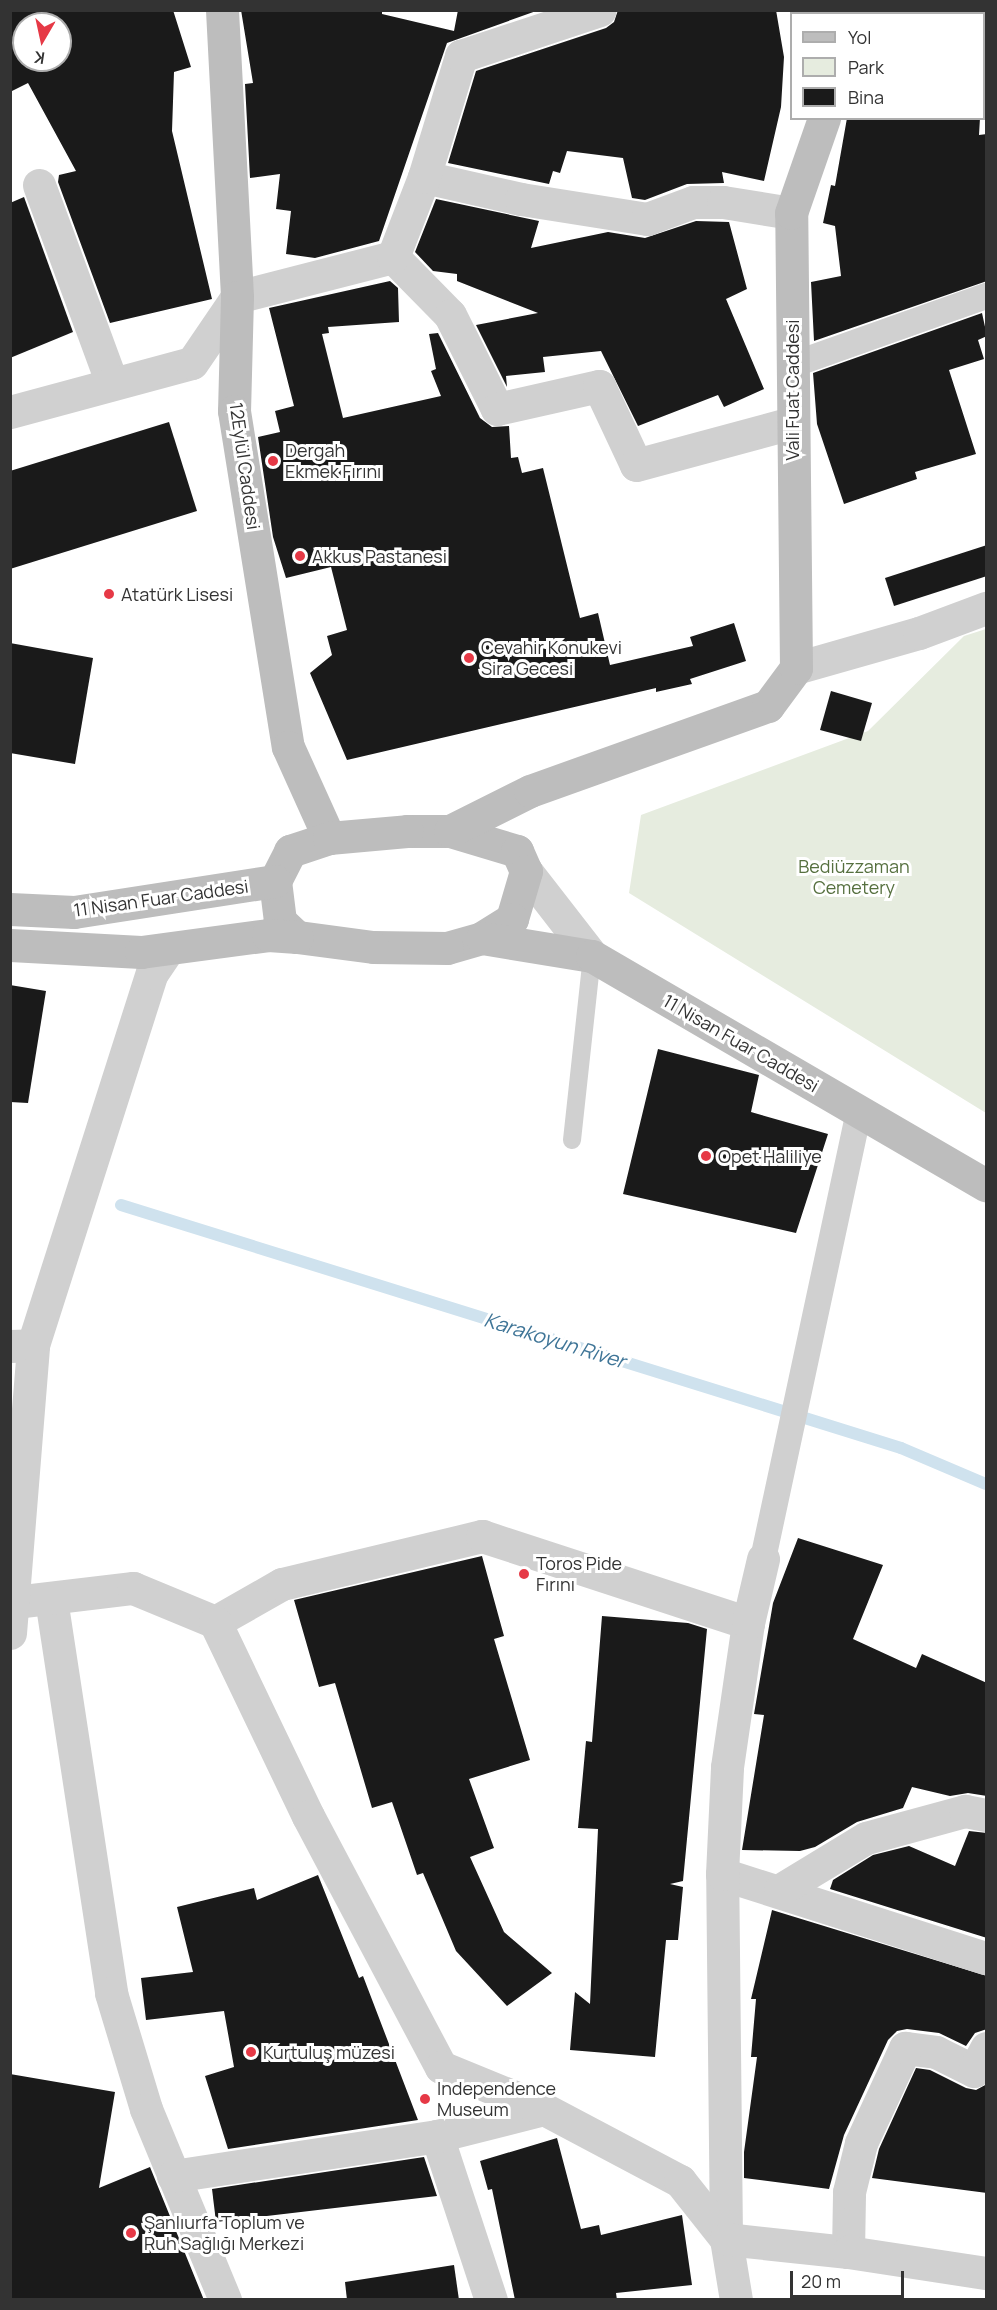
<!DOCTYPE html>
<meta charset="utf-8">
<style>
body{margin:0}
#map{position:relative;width:997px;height:2310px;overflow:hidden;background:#fff;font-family:Manrope,sans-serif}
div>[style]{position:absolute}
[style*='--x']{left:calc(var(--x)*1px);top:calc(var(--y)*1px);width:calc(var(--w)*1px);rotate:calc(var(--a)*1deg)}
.green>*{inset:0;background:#e6ecdf}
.stream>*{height:12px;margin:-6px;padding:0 6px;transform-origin:6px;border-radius:6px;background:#cfe2ee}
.building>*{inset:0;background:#1a1a1a}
.service>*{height:18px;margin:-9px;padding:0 9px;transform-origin:9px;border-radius:9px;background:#d0d0d0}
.pedestrian>*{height:26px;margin:-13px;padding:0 13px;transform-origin:13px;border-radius:13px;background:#d0d0d0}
.minor>*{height:33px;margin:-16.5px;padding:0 16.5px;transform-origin:16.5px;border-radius:16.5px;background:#d0d0d0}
.tertiary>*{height:33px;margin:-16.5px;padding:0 16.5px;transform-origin:16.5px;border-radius:16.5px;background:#d0d0d0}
.secondary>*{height:33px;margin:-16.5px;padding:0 16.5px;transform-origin:16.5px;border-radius:16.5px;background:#bdbdbd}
.dots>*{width:16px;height:16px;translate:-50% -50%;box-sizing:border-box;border:3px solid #fff;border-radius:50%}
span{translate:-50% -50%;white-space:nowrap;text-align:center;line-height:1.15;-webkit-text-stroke:6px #fff;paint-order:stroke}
.street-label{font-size:18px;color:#333}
.poi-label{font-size:18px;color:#333}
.left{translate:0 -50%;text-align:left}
.park-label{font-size:18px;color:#56703f}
.water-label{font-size:20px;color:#3f7597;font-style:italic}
.frame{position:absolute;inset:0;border:12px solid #333;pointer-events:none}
.legend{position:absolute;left:790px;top:12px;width:195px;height:108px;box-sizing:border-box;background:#fff;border:2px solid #adadad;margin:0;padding:8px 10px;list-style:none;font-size:18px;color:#333}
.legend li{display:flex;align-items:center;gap:12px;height:30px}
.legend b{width:30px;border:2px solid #adadad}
.north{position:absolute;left:12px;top:12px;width:60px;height:60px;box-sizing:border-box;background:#fff;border:2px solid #adadad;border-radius:50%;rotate:189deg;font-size:16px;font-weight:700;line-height:24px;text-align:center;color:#333}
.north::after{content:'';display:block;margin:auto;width:21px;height:27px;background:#e63946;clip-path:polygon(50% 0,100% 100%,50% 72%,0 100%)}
.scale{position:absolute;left:790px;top:2271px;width:114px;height:27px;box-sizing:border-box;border:3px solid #333;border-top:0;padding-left:8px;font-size:18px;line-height:21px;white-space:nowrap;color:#333;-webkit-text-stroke:4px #fff;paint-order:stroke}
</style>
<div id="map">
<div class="green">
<i style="clip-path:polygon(986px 629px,986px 1113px,629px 893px,641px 815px,868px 731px,964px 636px)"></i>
</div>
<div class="stream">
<i style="--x:121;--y:1205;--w:817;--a:17.3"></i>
<i style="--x:901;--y:1448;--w:92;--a:23"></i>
</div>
<div class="building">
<i style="clip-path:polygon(evenodd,10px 10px,173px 10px,191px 67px,174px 72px,172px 131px,212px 299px,110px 323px,58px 182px,59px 175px,76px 171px,28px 83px,10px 92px,10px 10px,24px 24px,60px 24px,60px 60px,24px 60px,24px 24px)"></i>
<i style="clip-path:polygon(241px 10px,382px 10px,382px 14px,454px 31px,458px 10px,539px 10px,447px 43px,379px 241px,315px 258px,286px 254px,291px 211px,276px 209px,280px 174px,250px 178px,245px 84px,253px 83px)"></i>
<i style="clip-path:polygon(618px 10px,776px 10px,784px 57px,781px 107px,764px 181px,722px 172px,724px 183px,687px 184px,645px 200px,632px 198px,623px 158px,567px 151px,560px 173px,553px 171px,549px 184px,448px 163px,476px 71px,606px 28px,614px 22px)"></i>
<i style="clip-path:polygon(847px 118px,980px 118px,979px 135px,987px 134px,987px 281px,814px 341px,811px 282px,841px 276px,835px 226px,823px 223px,831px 185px,835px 186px)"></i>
<i style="clip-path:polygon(24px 197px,73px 332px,10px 358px,10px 203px)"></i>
<i style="clip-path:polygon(436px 199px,539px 221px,531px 248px,608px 232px,645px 238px,696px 221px,729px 222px,747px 289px,726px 299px,764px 389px,724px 407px,718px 395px,638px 426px,601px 351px,543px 357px,545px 372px,506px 376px,507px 387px,476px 325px,538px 313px,457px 281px,457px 274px,433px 271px,415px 252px)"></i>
<i style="clip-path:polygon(390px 281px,398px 288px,399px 322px,328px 327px,329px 333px,322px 334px,343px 418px,441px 396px,431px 371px,436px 369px,429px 334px,438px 333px,480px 418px,492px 427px,509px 426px,511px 458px,518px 457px,522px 473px,543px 468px,580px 618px,598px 613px,610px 665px,693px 646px,690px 637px,734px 623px,746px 661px,690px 679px,692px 684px,656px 692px,656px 688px,347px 760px,310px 673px,332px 655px,327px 636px,347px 630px,331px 567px,286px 578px,273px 537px,258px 437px,280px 432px,275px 411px,294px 406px,269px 308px)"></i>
<i style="clip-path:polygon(982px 313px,987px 336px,978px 340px,984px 359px,949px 370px,976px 454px,915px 472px,917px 479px,844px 504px,817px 424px,813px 373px)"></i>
<i style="clip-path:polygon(169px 422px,197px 511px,10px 569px,10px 471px)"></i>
<i style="clip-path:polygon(987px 545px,987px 576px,894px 606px,885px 578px)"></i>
<i style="clip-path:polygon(10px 643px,93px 658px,75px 764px,10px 753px)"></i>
<i style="clip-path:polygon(831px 691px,872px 703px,861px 741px,820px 730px)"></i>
<i style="clip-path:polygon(10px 985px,46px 991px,28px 1103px,10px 1102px)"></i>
<i style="clip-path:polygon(658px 1049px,759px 1075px,751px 1112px,828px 1134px,796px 1233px,623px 1194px)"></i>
<i style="clip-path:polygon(798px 1538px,883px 1565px,853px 1639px,916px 1668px,922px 1654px,987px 1683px,987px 1796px,968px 1793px,950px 1796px,912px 1787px,903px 1808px,857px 1822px,815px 1847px,800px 1851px,742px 1850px,764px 1715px,754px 1714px,773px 1603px)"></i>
<i style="clip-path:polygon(482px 1556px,504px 1636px,494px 1639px,530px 1760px,469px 1779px,494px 1848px,470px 1857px,504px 1932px,552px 1973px,507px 2006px,456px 1951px,423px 1873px,417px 1875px,392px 1802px,372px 1808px,335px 1683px,319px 1687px,294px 1600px)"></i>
<i style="clip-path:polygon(602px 1616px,688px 1623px,707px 1629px,683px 1881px,670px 1884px,683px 1887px,678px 1940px,666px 1940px,655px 2057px,570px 2050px,575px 1992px,590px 2004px,598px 1829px,578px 1828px,586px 1741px,592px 1742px)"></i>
<i style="clip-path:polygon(969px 1831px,987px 1833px,987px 1938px,830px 1889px,833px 1880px,873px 1855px,909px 1846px,955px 1866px)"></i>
<i style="clip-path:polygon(318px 1875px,359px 1978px,363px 1976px,418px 2120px,228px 2149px,205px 2076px,234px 2067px,224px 2011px,146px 2020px,141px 1978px,193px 1972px,177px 1907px,254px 1888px,257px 1900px)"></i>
<i style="clip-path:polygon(772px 1910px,987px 1976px,987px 2029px,975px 2033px,966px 2046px,939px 2033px,907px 2029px,897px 2031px,888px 2040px,844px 2135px,829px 2189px,744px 2178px,744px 2152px,757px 2057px,751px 2057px,756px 1999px,751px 1999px)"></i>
<i style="clip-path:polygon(916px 2068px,930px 2070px,966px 2088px,976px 2090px,987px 2084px,987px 2193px,872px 2178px,879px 2149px)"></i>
<i style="clip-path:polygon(10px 2074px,115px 2092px,99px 2188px,150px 2167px,204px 2300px,10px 2300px)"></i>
<i style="clip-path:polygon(557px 2138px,581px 2229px,599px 2225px,601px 2235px,682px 2215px,692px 2285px,616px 2293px,617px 2300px,515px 2300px,492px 2189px,488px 2190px,480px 2161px)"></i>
<i style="clip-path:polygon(424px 2157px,437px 2196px,216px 2222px,212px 2189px)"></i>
<i style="clip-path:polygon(454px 2265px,459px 2300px,347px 2300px,345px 2282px)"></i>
</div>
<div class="service">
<i style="--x:572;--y:1140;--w:185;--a:-83.8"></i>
</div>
<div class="pedestrian">
<i style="--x:792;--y:365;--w:206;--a:-19.6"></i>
<i style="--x:763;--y:1559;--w:457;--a:-77.9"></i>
</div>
<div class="minor">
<i style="--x:984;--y:100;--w:2;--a:0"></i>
<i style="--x:424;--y:177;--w:99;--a:12.8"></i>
<i style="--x:521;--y:199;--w:128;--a:9"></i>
<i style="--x:647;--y:219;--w:49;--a:-20.3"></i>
<i style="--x:693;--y:202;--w:30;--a:0"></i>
<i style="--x:723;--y:202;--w:69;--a:9.2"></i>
<i style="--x:39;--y:185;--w:211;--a:69.8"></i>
<i style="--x:393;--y:257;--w:81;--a:45.5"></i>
<i style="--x:450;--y:315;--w:105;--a:63.4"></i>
<i style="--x:497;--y:409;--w:105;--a:-12.7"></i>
<i style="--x:599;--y:386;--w:87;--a:64.9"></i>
<i style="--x:636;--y:465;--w:162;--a:-15.1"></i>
<i style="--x:10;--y:412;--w:188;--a:-15.1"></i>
<i style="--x:192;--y:363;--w:80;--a:-55.7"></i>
<i style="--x:237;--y:297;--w:161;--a:-14.4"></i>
<i style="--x:393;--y:257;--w:86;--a:-68.8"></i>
<i style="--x:424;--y:177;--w:127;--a:-73"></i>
<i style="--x:461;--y:56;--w:146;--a:-18.3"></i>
<i style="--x:796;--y:668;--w:128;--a:-15.9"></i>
<i style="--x:919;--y:633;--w:72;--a:-20.5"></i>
<i style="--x:10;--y:1346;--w:23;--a:-2"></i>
<i style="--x:51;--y:1599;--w:399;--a:81.3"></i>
<i style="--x:111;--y:1993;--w:121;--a:73.2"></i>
<i style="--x:146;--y:2109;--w:207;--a:67.5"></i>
<i style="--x:215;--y:1622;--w:77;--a:-29.6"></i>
<i style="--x:282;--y:1584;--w:206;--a:-13.5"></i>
<i style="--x:482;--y:1536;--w:280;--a:18.1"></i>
<i style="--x:722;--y:1874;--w:277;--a:17.7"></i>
<i style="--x:780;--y:1890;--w:100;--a:-31.2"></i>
<i style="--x:866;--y:1838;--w:103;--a:-15.3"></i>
<i style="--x:965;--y:1811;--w:21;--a:11"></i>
<i style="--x:437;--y:2136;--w:173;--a:71.8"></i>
<i style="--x:173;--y:2176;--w:267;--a:-8.6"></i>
<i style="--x:437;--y:2136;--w:110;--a:-14.2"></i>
<i style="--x:848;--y:2252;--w:60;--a:-89"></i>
<i style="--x:849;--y:2192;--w:50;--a:-76.2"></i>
<i style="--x:861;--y:2143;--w:105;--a:-65.1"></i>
<i style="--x:905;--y:2048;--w:31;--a:7"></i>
<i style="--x:936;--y:2052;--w:42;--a:26.6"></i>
<i style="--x:974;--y:2071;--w:26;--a:-62"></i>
<i style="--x:736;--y:2300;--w:62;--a:-99.3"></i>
<i style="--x:726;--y:2239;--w:365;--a:-90.6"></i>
<i style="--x:722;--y:1874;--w:107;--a:-87.3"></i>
<i style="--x:727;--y:1767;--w:146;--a:-81.7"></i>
<i style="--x:748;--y:1623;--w:66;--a:-76.8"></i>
</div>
<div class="tertiary">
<i style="--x:526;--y:871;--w:108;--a:52.2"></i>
<i style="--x:15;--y:1602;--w:119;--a:-6.8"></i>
<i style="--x:133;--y:1588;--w:89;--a:22.5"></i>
<i style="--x:215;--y:1622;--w:215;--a:64.4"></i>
<i style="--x:308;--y:1816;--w:284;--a:62.1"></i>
<i style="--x:441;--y:2067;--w:111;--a:22.2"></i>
<i style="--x:544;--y:2109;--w:154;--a:27.9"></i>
<i style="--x:680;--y:2181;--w:74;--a:51.6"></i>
<i style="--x:726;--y:2239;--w:123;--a:6.1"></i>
<i style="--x:848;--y:2252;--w:140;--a:8.7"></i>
<i style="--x:10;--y:1633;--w:289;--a:-85.4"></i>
<i style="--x:33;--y:1345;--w:391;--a:-72.3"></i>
<i style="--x:152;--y:973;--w:29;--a:-56"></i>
</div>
<div class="secondary">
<i style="--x:222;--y:10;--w:287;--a:87"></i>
<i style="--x:237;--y:297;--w:114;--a:91.5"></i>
<i style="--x:234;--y:411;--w:340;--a:80.9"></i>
<i style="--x:288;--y:747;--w:100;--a:65.7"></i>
<i style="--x:872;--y:14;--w:4;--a:-63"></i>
<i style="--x:407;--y:831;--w:43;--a:0"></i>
<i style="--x:450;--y:831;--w:70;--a:16.6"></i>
<i style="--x:517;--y:851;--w:22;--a:66"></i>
<i style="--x:526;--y:871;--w:50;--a:106.3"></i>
<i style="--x:512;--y:919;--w:36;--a:148"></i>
<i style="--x:482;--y:938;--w:36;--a:164"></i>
<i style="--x:447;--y:948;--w:74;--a:-179.2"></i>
<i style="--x:373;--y:947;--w:77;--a:-172.5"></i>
<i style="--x:297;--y:937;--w:23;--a:-137"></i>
<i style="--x:280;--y:921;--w:40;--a:-97.1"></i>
<i style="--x:275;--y:881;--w:34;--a:-63"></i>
<i style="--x:290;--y:851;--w:41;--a:-18.4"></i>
<i style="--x:329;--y:838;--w:78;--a:-5.1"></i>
<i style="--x:450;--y:831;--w:89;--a:-26.6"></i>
<i style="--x:530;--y:791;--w:253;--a:-19.7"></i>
<i style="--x:768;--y:706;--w:47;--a:-53.6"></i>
<i style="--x:796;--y:668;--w:455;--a:-90.6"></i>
<i style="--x:791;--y:213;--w:101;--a:-70.8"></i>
<i style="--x:10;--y:909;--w:64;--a:2.7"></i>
<i style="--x:74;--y:912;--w:203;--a:-8.8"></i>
<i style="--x:482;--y:938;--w:111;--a:9.3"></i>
<i style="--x:592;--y:956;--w:456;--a:30.2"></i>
<i style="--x:10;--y:945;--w:131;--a:3.1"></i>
<i style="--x:141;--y:952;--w:128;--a:-7.6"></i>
<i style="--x:268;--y:935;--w:29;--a:4"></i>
</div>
<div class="dots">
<i style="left:273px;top:461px;background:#e63946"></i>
<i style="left:300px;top:556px;background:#e63946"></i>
<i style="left:109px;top:594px;background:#e63946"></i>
<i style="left:469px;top:658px;background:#e63946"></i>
<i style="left:706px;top:1156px;background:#e63946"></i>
<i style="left:524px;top:1574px;background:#e63946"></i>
<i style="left:251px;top:2052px;background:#e63946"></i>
<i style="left:425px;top:2099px;background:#e63946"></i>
<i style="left:131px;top:2233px;background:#e63946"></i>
</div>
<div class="street-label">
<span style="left:792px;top:390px;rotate:-90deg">Vali Fuat Caddesi</span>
<span style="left:245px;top:466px;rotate:82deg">12Eylül Caddesi</span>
<span style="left:161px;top:898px;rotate:-8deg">11 Nisan Fuar Caddesi</span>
<span style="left:741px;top:1043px;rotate:30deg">11 Nisan Fuar Caddesi</span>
</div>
<div class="poi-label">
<span class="left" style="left:285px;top:461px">Dergah<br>Ekmek Fırını</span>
<span class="left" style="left:312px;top:556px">Akkus Pastanesi</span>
<span class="left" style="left:121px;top:594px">Atatürk Lisesi</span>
<span class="left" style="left:481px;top:658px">Cevahir Konukevi<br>Sira Gecesi</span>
<span class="left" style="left:718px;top:1156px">Opet Haliliye</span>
<span class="left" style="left:536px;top:1574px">Toros Pide<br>Fırını</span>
<span class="left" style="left:263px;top:2052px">Kurtuluş müzesi</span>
<span class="left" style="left:437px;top:2099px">Independence<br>Museum</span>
<span class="left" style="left:144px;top:2233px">Şanlıurfa Toplum ve<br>Ruh Sağlığı Merkezi</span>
</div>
<div class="park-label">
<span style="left:854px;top:877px">Bediüzzaman<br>Cemetery</span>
</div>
<div class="water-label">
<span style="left:555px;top:1340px;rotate:17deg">Karakoyun River</span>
</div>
<div class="frame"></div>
<ul class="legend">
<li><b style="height:8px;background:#bdbdbd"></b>Yol</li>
<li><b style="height:16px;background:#e6ecdf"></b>Park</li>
<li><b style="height:16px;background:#1a1a1a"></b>Bina</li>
</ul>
<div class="north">K</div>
<div class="scale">20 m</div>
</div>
